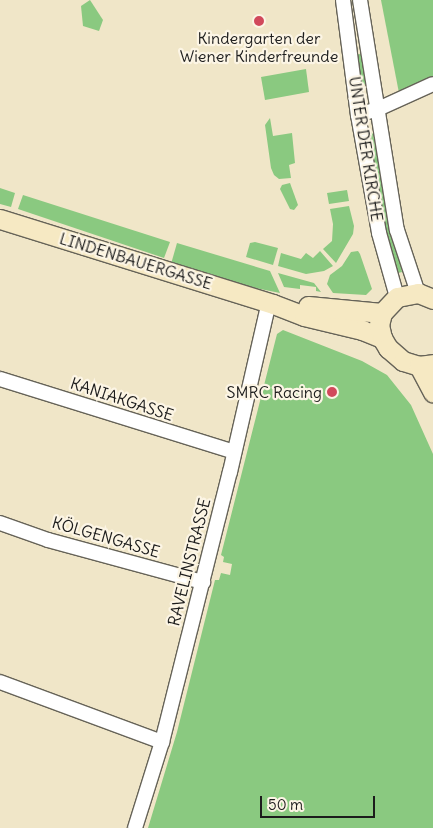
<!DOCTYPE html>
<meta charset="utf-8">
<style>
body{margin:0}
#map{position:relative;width:433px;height:828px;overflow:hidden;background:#f0e6c8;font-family:Delius,sans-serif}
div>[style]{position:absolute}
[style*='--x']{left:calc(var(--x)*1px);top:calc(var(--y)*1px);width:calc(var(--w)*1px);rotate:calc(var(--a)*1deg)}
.green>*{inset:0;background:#8ac980}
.roads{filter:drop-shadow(1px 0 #666358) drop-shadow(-1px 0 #666358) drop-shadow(0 1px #666358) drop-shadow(0 -1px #666358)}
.minor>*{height:14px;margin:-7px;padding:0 7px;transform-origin:7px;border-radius:7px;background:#fff}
.secondary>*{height:19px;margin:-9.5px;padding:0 9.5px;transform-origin:9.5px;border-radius:9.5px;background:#f6e9c3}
.dots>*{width:14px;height:14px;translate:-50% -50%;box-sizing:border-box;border:2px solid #fcf5e5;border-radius:50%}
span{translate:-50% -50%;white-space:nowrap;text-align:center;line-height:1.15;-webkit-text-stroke:4.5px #fcf5e5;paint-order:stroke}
.poi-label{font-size:16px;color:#1c1c1c}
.right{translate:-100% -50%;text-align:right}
.street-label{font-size:16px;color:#1c1c1c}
.scale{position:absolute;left:260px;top:796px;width:115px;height:22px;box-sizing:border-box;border:2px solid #1c1c1c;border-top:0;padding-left:6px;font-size:15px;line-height:18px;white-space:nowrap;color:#1c1c1c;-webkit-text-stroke:4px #fcf5e5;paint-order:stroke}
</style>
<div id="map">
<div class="green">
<i style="clip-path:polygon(90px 0,103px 20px,99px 31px,83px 26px,81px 6px)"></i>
<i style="clip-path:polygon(381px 0,433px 0,433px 77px,399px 93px)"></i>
<i style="clip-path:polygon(359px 54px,362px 55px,366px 82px,364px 85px,360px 83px,357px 55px)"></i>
<i style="clip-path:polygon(306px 69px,309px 92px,265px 100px,261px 77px)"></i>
<i style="clip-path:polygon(270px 118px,273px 136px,292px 133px,295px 163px,289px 165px,291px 178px,279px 179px,274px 175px,271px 168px,265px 125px)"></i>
<i style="clip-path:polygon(371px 132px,373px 134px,402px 272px,394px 274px,381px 225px,368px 135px)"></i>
<i style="clip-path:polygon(290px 183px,298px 205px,294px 210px,290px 209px,280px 189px,282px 185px)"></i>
<i style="clip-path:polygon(0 188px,15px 193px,11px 207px,0 204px)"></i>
<i style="clip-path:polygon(347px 190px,349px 201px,329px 204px,327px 193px)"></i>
<i style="clip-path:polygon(23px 195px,170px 242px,164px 258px,18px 209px)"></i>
<i style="clip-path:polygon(349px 206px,354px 226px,353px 234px,336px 263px,323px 249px,332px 241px,333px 224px,330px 209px)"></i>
<i style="clip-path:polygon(255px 242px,278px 248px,273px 265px,246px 257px,250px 243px)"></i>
<i style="clip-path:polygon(177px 243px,270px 271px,280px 293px,226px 282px,171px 264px)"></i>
<i style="clip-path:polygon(320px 251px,333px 266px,324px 271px,306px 274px,278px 266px,281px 253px,301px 259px,306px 253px,313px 258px)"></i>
<i style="clip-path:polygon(358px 251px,360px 254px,372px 289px,366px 295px,333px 293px,327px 284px,330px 275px,342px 266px,351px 252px)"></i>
<i style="clip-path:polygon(278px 273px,314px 283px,321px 292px,316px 291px,316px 287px,300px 285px,300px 289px,284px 287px)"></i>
<i style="clip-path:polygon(283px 330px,362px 361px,387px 375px,411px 405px,433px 454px,433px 828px,148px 828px,177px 732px,215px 580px,219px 580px,221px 573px,230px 575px,232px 564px,223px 562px,224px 557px,221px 555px,277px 334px)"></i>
</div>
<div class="roads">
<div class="minor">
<i style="--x:343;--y:0;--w:116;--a:82.6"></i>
<i style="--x:358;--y:115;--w:120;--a:79.9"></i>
<i style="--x:379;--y:233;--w:66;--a:74.3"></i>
<i style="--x:360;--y:0;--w:233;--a:80.9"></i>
<i style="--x:397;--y:230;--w:66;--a:71.6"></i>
<i style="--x:358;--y:115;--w:21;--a:-17"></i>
<i style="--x:378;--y:109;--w:60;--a:-24.4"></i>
<i style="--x:0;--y:379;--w:245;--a:17.3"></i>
<i style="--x:0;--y:523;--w:51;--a:19.5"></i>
<i style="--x:48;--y:540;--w:161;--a:15.2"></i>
<i style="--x:0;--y:682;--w:173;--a:20.3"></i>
<i style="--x:135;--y:828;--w:90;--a:-72.6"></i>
<i style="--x:162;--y:742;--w:278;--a:-75.9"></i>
<i style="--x:230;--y:472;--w:174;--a:-77.1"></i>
</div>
<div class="secondary">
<i style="--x:0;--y:219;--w:286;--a:17.3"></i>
<i style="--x:273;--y:304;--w:33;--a:21"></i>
<i style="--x:304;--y:316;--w:60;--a:13.6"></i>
<i style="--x:362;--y:330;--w:22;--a:22"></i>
<i style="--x:433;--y:299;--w:16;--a:-158"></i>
<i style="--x:418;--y:293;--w:21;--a:169"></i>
<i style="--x:397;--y:297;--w:22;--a:133"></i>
<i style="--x:382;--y:313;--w:12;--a:104"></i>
<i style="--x:379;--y:325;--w:13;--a:77"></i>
<i style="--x:382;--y:338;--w:12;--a:59"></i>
<i style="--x:388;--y:348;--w:20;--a:41"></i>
<i style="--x:403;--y:361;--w:17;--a:17"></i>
<i style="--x:419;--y:366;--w:14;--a:-8"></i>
<i style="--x:308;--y:306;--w:74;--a:5.4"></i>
<i style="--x:419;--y:366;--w:30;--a:62"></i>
</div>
</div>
<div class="dots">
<i style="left:259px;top:21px;background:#d1495b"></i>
<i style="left:332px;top:392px;background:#d1495b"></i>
</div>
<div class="poi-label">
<span style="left:259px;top:47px">Kindergarten der<br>Wiener Kinderfreunde</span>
<span class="right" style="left:322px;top:392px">SMRC Racing</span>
</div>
<div class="street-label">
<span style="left:366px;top:149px;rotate:81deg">UNTER DER KIRCHE</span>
<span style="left:136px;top:261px;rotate:17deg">LINDENBAUERGASSE</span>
<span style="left:122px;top:399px;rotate:18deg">KANIAKGASSE</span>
<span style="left:106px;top:537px;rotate:16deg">KÖLGENGASSE</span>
<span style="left:189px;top:562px;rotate:-76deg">RAVELINSTRASSE</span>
</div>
<div class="scale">50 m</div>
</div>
